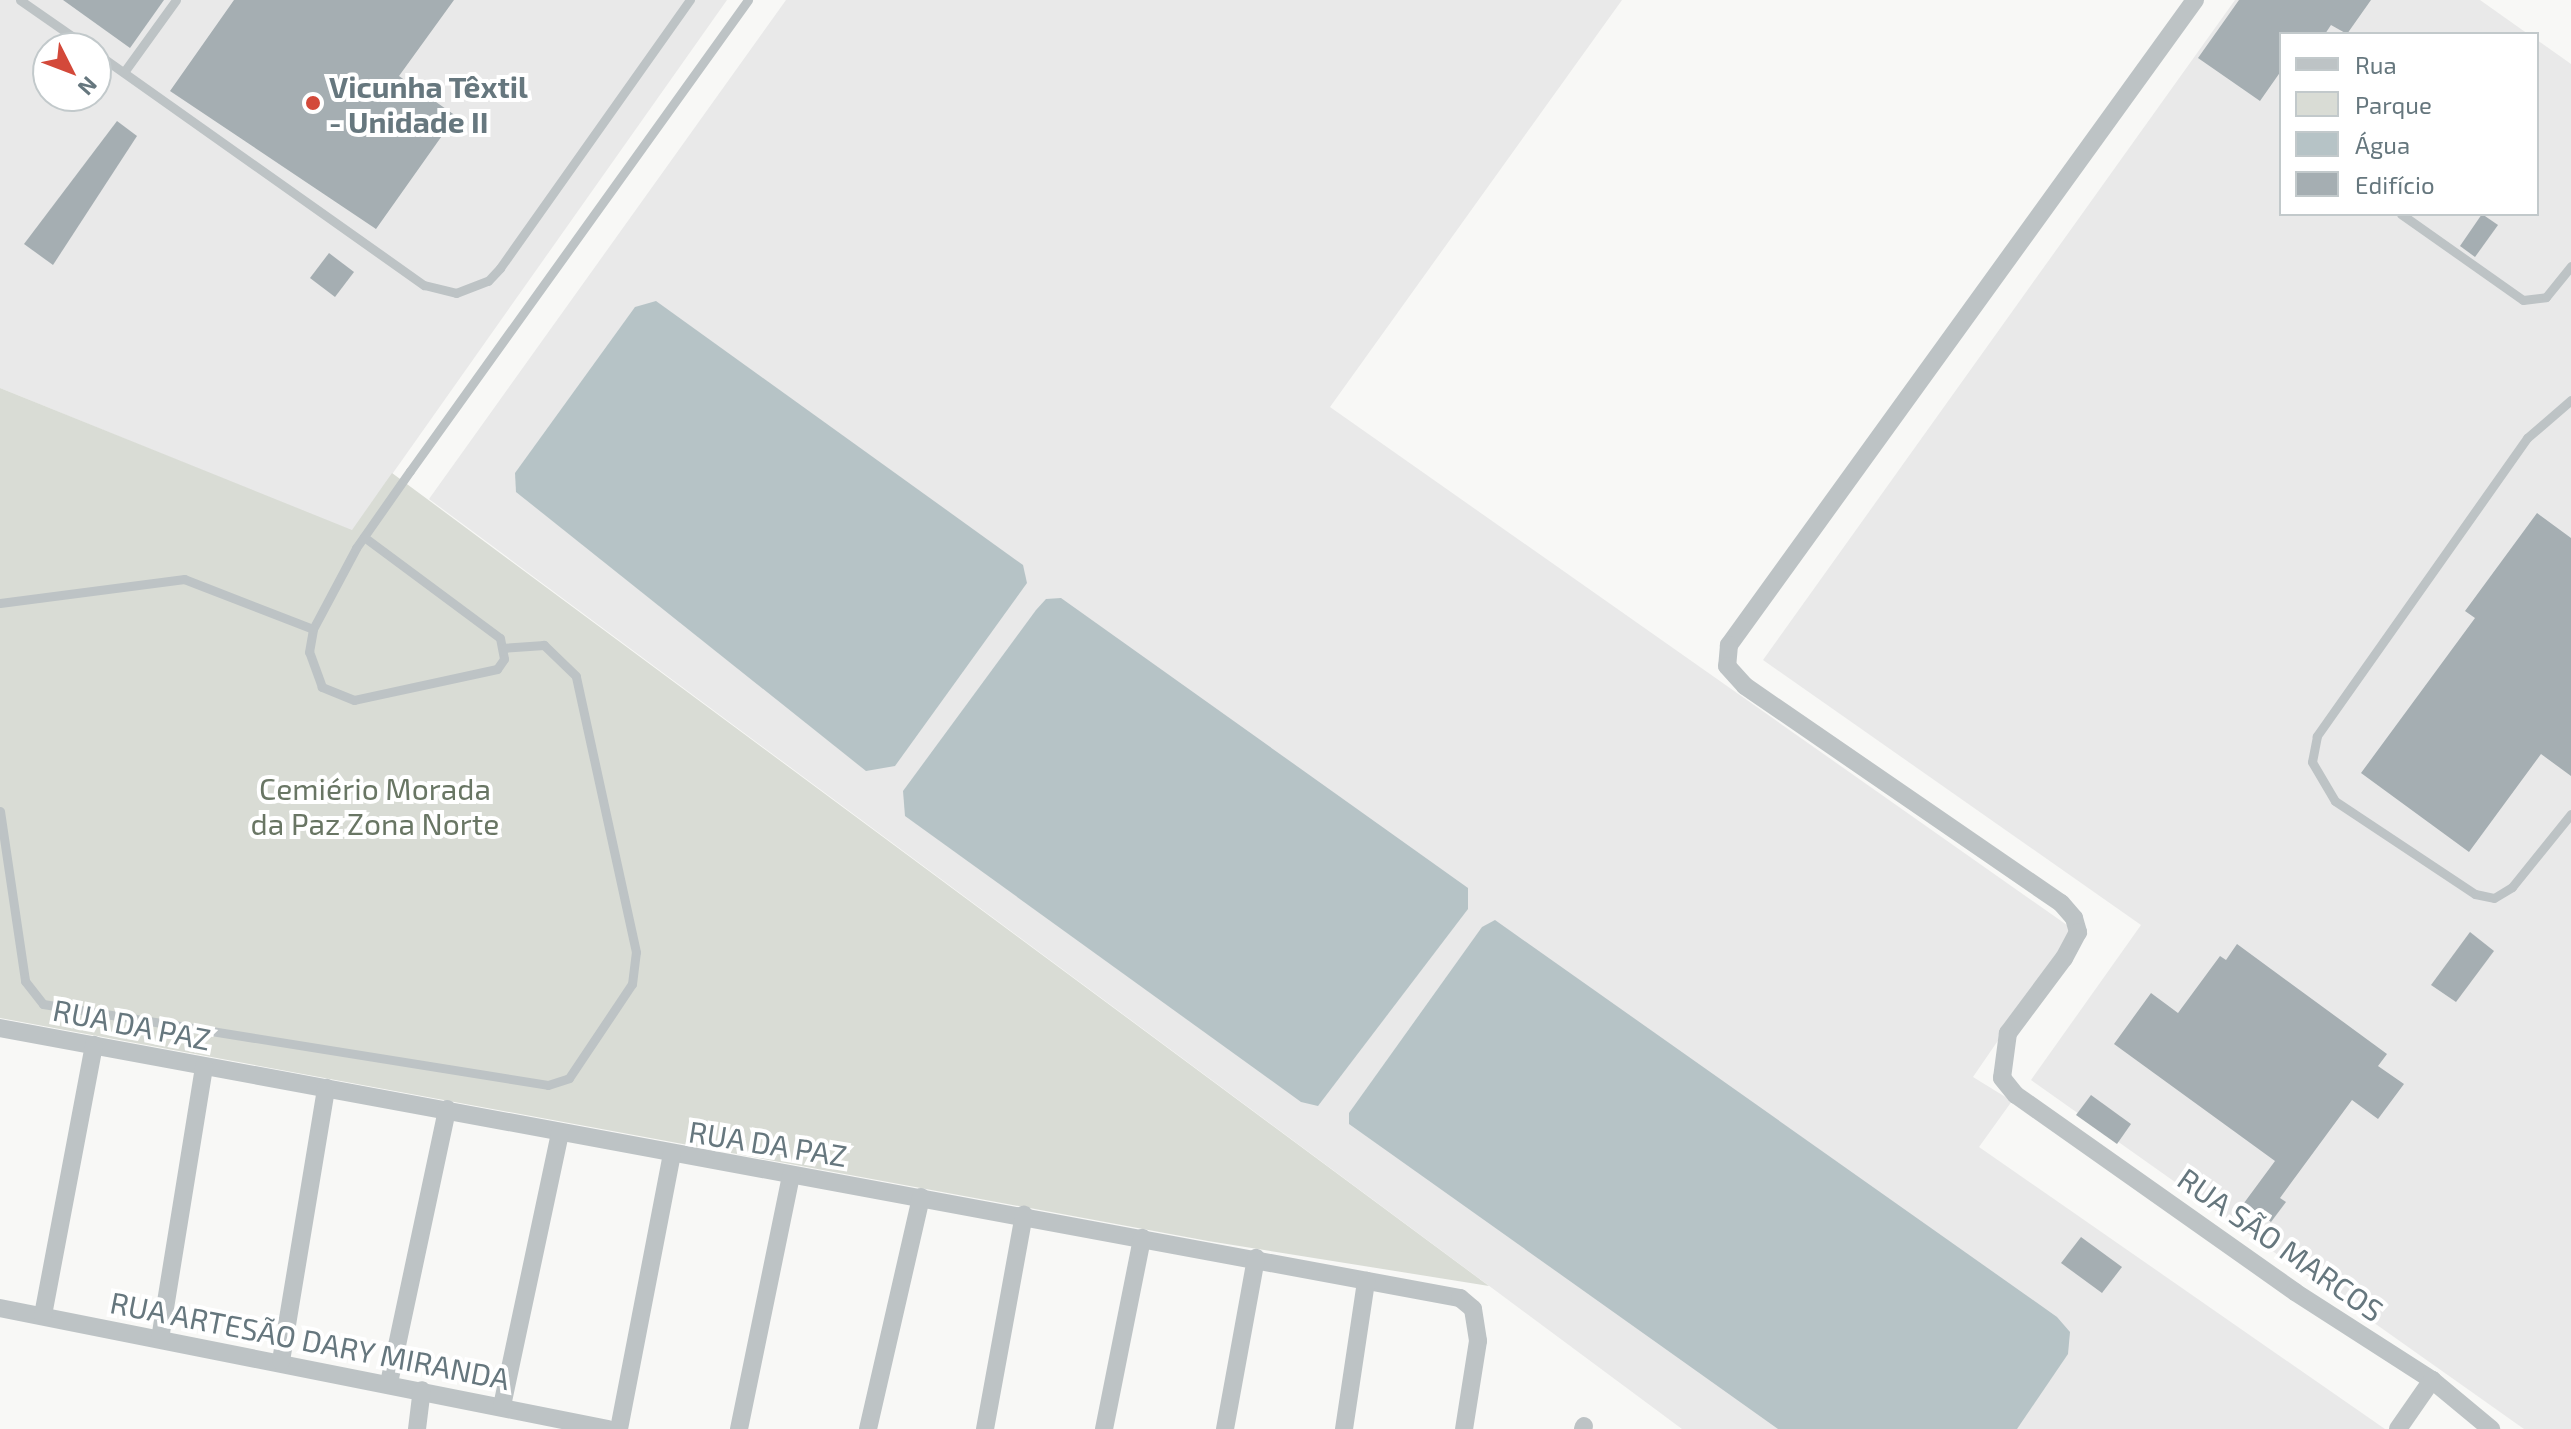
<!DOCTYPE html>
<meta charset="utf-8">
<style>
body{margin:0}
#map{position:relative;width:2571px;height:1429px;overflow:hidden;background:#f8f8f6;font-family:"Exo 2",sans-serif}
div>[style]{position:absolute}
[style*='--x']{left:calc(var(--x)*1px);top:calc(var(--y)*1px);width:calc(var(--w)*1px);rotate:calc(var(--a)*1deg)}
.built>*{inset:0;background:#e9e9e9}
.green>*{inset:0;background:#d9dcd5}
.water>*{inset:0;background:#b6c3c6}
.building>*{inset:0;background:#a5aeb2}
.lane>*{height:9px;margin:-4.5px;padding:0 4.5px;transform-origin:4.5px;border-radius:4.5px;background:#bdc3c5}
.street>*{height:18px;margin:-9px;padding:0 9px;transform-origin:9px;border-radius:9px;background:#bdc3c5}
.dots>*{width:22px;height:22px;translate:-50% -50%;box-sizing:border-box;border:4px solid #fff;border-radius:50%}
span{translate:-50% -50%;white-space:nowrap;text-align:center;line-height:1.15;-webkit-text-stroke:8px #fff;paint-order:stroke}
.poi-label{font-size:30px;color:#66777e;font-weight:700}
.left{translate:0 -50%;text-align:left}
.park-label{font-size:30px;color:#697664}
.street-label{font-size:30px;color:#66777e}
.legend{position:absolute;left:2279px;top:32px;width:260px;height:184px;box-sizing:border-box;background:#fff;border:2px solid #c2c9cb;margin:0;padding:10px 14px;list-style:none;font-size:24px;color:#66777e}
.legend li{display:flex;align-items:center;gap:16px;height:40px}
.legend b{width:40px;border:2px solid #c2c9cb}
.north{position:absolute;left:32px;top:32px;width:80px;height:80px;box-sizing:border-box;background:#fff;border:2px solid #c2c9cb;border-radius:50%;rotate:132deg;font-size:22px;font-weight:700;line-height:32px;text-align:center;color:#66777e}
.north::after{content:'';display:block;margin:auto;width:28px;height:36px;background:#d3493a;clip-path:polygon(50% 0,100% 100%,50% 72%,0 100%)}
</style>
<div id="map">
<div class="built">
<i style="clip-path:polygon(evenodd,0 0,727px 0,352px 531px,0 388px,0 0,48px 48px,96px 48px,96px 96px,48px 96px,48px 48px)"></i>
<i style="clip-path:polygon(786px 0,1622px 0,1330px 407px,2074px 930px,1973px 1077px,2012px 1101px,1979px 1147px,2385px 1429px,1682px 1429px,429px 499px)"></i>
<i style="clip-path:polygon(2235px 0,2480px 0,2528px 34px,2281px 34px,2281px 214px,2537px 214px,2537px 40px,2571px 64px,2571px 1429px,2524px 1429px,2031px 1080px,2141px 925px,1763px 660px)"></i>
</div>
<div class="green">
<i style="clip-path:polygon(0 388px,352px 530px,392px 473px,1489px 1286px,1208px 1241px,0 1018px)"></i>
</div>
<div class="water">
<i style="clip-path:polygon(656px 301px,1023px 565px,1027px 583px,895px 766px,866px 771px,516px 492px,515px 473px,635px 307px)"></i>
<i style="clip-path:polygon(1061px 598px,1468px 888px,1468px 909px,1318px 1106px,1301px 1102px,905px 816px,903px 791px,1036px 610px,1046px 599px)"></i>
<i style="clip-path:polygon(1495px 920px,2057px 1317px,2070px 1332px,2068px 1354px,2017px 1429px,1778px 1429px,1349px 1124px,1349px 1113px,1482px 927px)"></i>
</div>
<div class="building">
<i style="clip-path:polygon(63px 0,164px 0,130px 48px)"></i>
<i style="clip-path:polygon(234px 0,454px 0,399px 76px,456px 116px,376px 229px,170px 91px)"></i>
<i style="clip-path:polygon(2239px 0,2371px 0,2347px 34px,2331px 25px,2325px 34px,2281px 34px,2281px 71px,2260px 101px,2198px 58px)"></i>
<i style="clip-path:polygon(117px 121px,137px 136px,53px 265px,24px 244px)"></i>
<i style="clip-path:polygon(2482px 214px,2498px 225px,2475px 257px,2460px 246px)"></i>
<i style="clip-path:polygon(329px 253px,354px 272px,335px 297px,310px 278px)"></i>
<i style="clip-path:polygon(2537px 513px,2571px 538px,2571px 776px,2541px 754px,2469px 852px,2361px 773px,2475px 618px,2465px 611px)"></i>
<i style="clip-path:polygon(2470px 932px,2494px 951px,2456px 1002px,2431px 985px)"></i>
<i style="clip-path:polygon(2237px 944px,2387px 1054px,2378px 1066px,2404px 1084px,2378px 1119px,2352px 1100px,2280px 1198px,2286px 1202px,2271px 1222px,2244px 1203px,2275px 1161px,2114px 1044px,2151px 993px,2178px 1013px,2220px 956px,2226px 960px)"></i>
<i style="clip-path:polygon(2091px 1095px,2131px 1124px,2117px 1144px,2076px 1115px)"></i>
<i style="clip-path:polygon(2081px 1237px,2122px 1267px,2102px 1293px,2061px 1263px)"></i>
</div>
<div class="lane">
<i style="--x:20;--y:0;--w:84;--a:34.8"></i>
<i style="--x:96;--y:53;--w:402;--a:35.3"></i>
<i style="--x:424;--y:285;--w:33;--a:14"></i>
<i style="--x:456;--y:293;--w:34;--a:-21"></i>
<i style="--x:488;--y:281;--w:18;--a:-47"></i>
<i style="--x:500;--y:268;--w:329;--a:-54.7"></i>
<i style="--x:124;--y:72;--w:89;--a:-54.2"></i>
<i style="--x:2401;--y:214;--w:149;--a:35.2"></i>
<i style="--x:2523;--y:300;--w:23;--a:-7"></i>
<i style="--x:2546;--y:297;--w:40;--a:-51"></i>
<i style="--x:2571;--y:400;--w:58;--a:139.2"></i>
<i style="--x:2527;--y:438;--w:365;--a:125.2"></i>
<i style="--x:2317;--y:736;--w:26;--a:101"></i>
<i style="--x:2312;--y:762;--w:45;--a:59.5"></i>
<i style="--x:2335;--y:801;--w:168;--a:33.6"></i>
<i style="--x:2475;--y:894;--w:19;--a:12"></i>
<i style="--x:2494;--y:898;--w:21;--a:-31"></i>
<i style="--x:2512;--y:887;--w:94;--a:-51.1"></i>
<i style="--x:364;--y:537;--w:169;--a:36.6"></i>
<i style="--x:500;--y:638;--w:21;--a:79"></i>
<i style="--x:504;--y:659;--w:12;--a:125"></i>
<i style="--x:497;--y:669;--w:146;--a:167.8"></i>
<i style="--x:354;--y:700;--w:35;--a:-158"></i>
<i style="--x:322;--y:687;--w:37;--a:-110"></i>
<i style="--x:309;--y:652;--w:23;--a:-80"></i>
<i style="--x:313;--y:629;--w:92;--a:-62"></i>
<i style="--x:356;--y:548;--w:94;--a:-55"></i>
<i style="--x:410;--y:471;--w:580;--a:-54.34"></i>
<i style="--x:0;--y:603;--w:186;--a:-7.4"></i>
<i style="--x:184;--y:579;--w:138;--a:21.2"></i>
<i style="--x:0;--y:811;--w:172;--a:81.6"></i>
<i style="--x:25;--y:981;--w:29;--a:52"></i>
<i style="--x:43;--y:1004;--w:511;--a:9.11"></i>
<i style="--x:548;--y:1085;--w:22;--a:-18"></i>
<i style="--x:569;--y:1078;--w:113;--a:-56.2"></i>
<i style="--x:632;--y:984;--w:32;--a:-83"></i>
<i style="--x:636;--y:952;--w:282;--a:-102.3"></i>
<i style="--x:576;--y:676;--w:45;--a:-135.9"></i>
<i style="--x:544;--y:645;--w:39;--a:176"></i>
</div>
<div class="street">
<i style="--x:2195;--y:0;--w:796;--a:125.85"></i>
<i style="--x:1729;--y:645;--w:21;--a:95"></i>
<i style="--x:1727;--y:666;--w:27;--a:48"></i>
<i style="--x:1745;--y:686;--w:383;--a:34.5"></i>
<i style="--x:2061;--y:903;--w:20;--a:49"></i>
<i style="--x:2074;--y:918;--w:15;--a:74"></i>
<i style="--x:2078;--y:932;--w:30;--a:118"></i>
<i style="--x:2064;--y:958;--w:94;--a:126.7"></i>
<i style="--x:2008;--y:1033;--w:45;--a:97.6"></i>
<i style="--x:2002;--y:1078;--w:22;--a:51"></i>
<i style="--x:2016;--y:1095;--w:342;--a:35.2"></i>
<i style="--x:2295;--y:1292;--w:163;--a:32.7"></i>
<i style="--x:2432;--y:1380;--w:77;--a:39.7"></i>
<i style="--x:0;--y:1028;--w:1485;--a:10.48"></i>
<i style="--x:1460;--y:1298;--w:17;--a:40"></i>
<i style="--x:1473;--y:1309;--w:32;--a:81"></i>
<i style="--x:1478;--y:1341;--w:89;--a:99"></i>
<i style="--x:0;--y:1308;--w:620;--a:11.26"></i>
<i style="--x:43;--y:1315;--w:275;--a:-79.3"></i>
<i style="--x:160;--y:1339;--w:276;--a:-80.8"></i>
<i style="--x:281;--y:1361;--w:277;--a:-80.6"></i>
<i style="--x:389;--y:1383;--w:280;--a:-78"></i>
<i style="--x:502;--y:1406;--w:280;--a:-78"></i>
<i style="--x:417;--y:1429;--w:39;--a:-83"></i>
<i style="--x:619;--y:1429;--w:279;--a:-79.1"></i>
<i style="--x:739;--y:1429;--w:259;--a:-78.4"></i>
<i style="--x:868;--y:1429;--w:238;--a:-77.1"></i>
<i style="--x:985;--y:1429;--w:218;--a:-79.7"></i>
<i style="--x:1104;--y:1429;--w:195;--a:-78.7"></i>
<i style="--x:1225;--y:1429;--w:174;--a:-79.7"></i>
<i style="--x:1344;--y:1429;--w:150;--a:-81.5"></i>
<i style="--x:1583;--y:1429;--w:3;--a:-72"></i>
<i style="--x:2398;--y:1429;--w:60;--a:-55.2"></i>
</div>
<div class="dots">
<i style="left:313px;top:103px;background:#d3493a"></i>
</div>
<div class="poi-label">
<span class="left" style="left:329px;top:103px">Vicunha Têxtil<br>- Unidade II</span>
</div>
<div class="park-label">
<span style="left:375px;top:805px">Cemiério Morada<br>da Paz Zona Norte</span>
</div>
<div class="street-label">
<span style="left:132px;top:1024px;rotate:11deg">RUA DA PAZ</span>
<span style="left:768px;top:1143px;rotate:9deg">RUA DA PAZ</span>
<span style="left:2281px;top:1244px;rotate:35deg">RUA SÃO MARCOS</span>
<span style="left:310px;top:1340px;rotate:11deg">RUA ARTESÃO DARY MIRANDA</span>
</div>
<ul class="legend">
<li><b style="height:10px;background:#bdc3c5"></b>Rua</li>
<li><b style="height:22px;background:#d9dcd5"></b>Parque</li>
<li><b style="height:22px;background:#b6c3c6"></b>Água</li>
<li><b style="height:22px;background:#a5aeb2"></b>Edifício</li>
</ul>
<div class="north">N</div>
</div>
